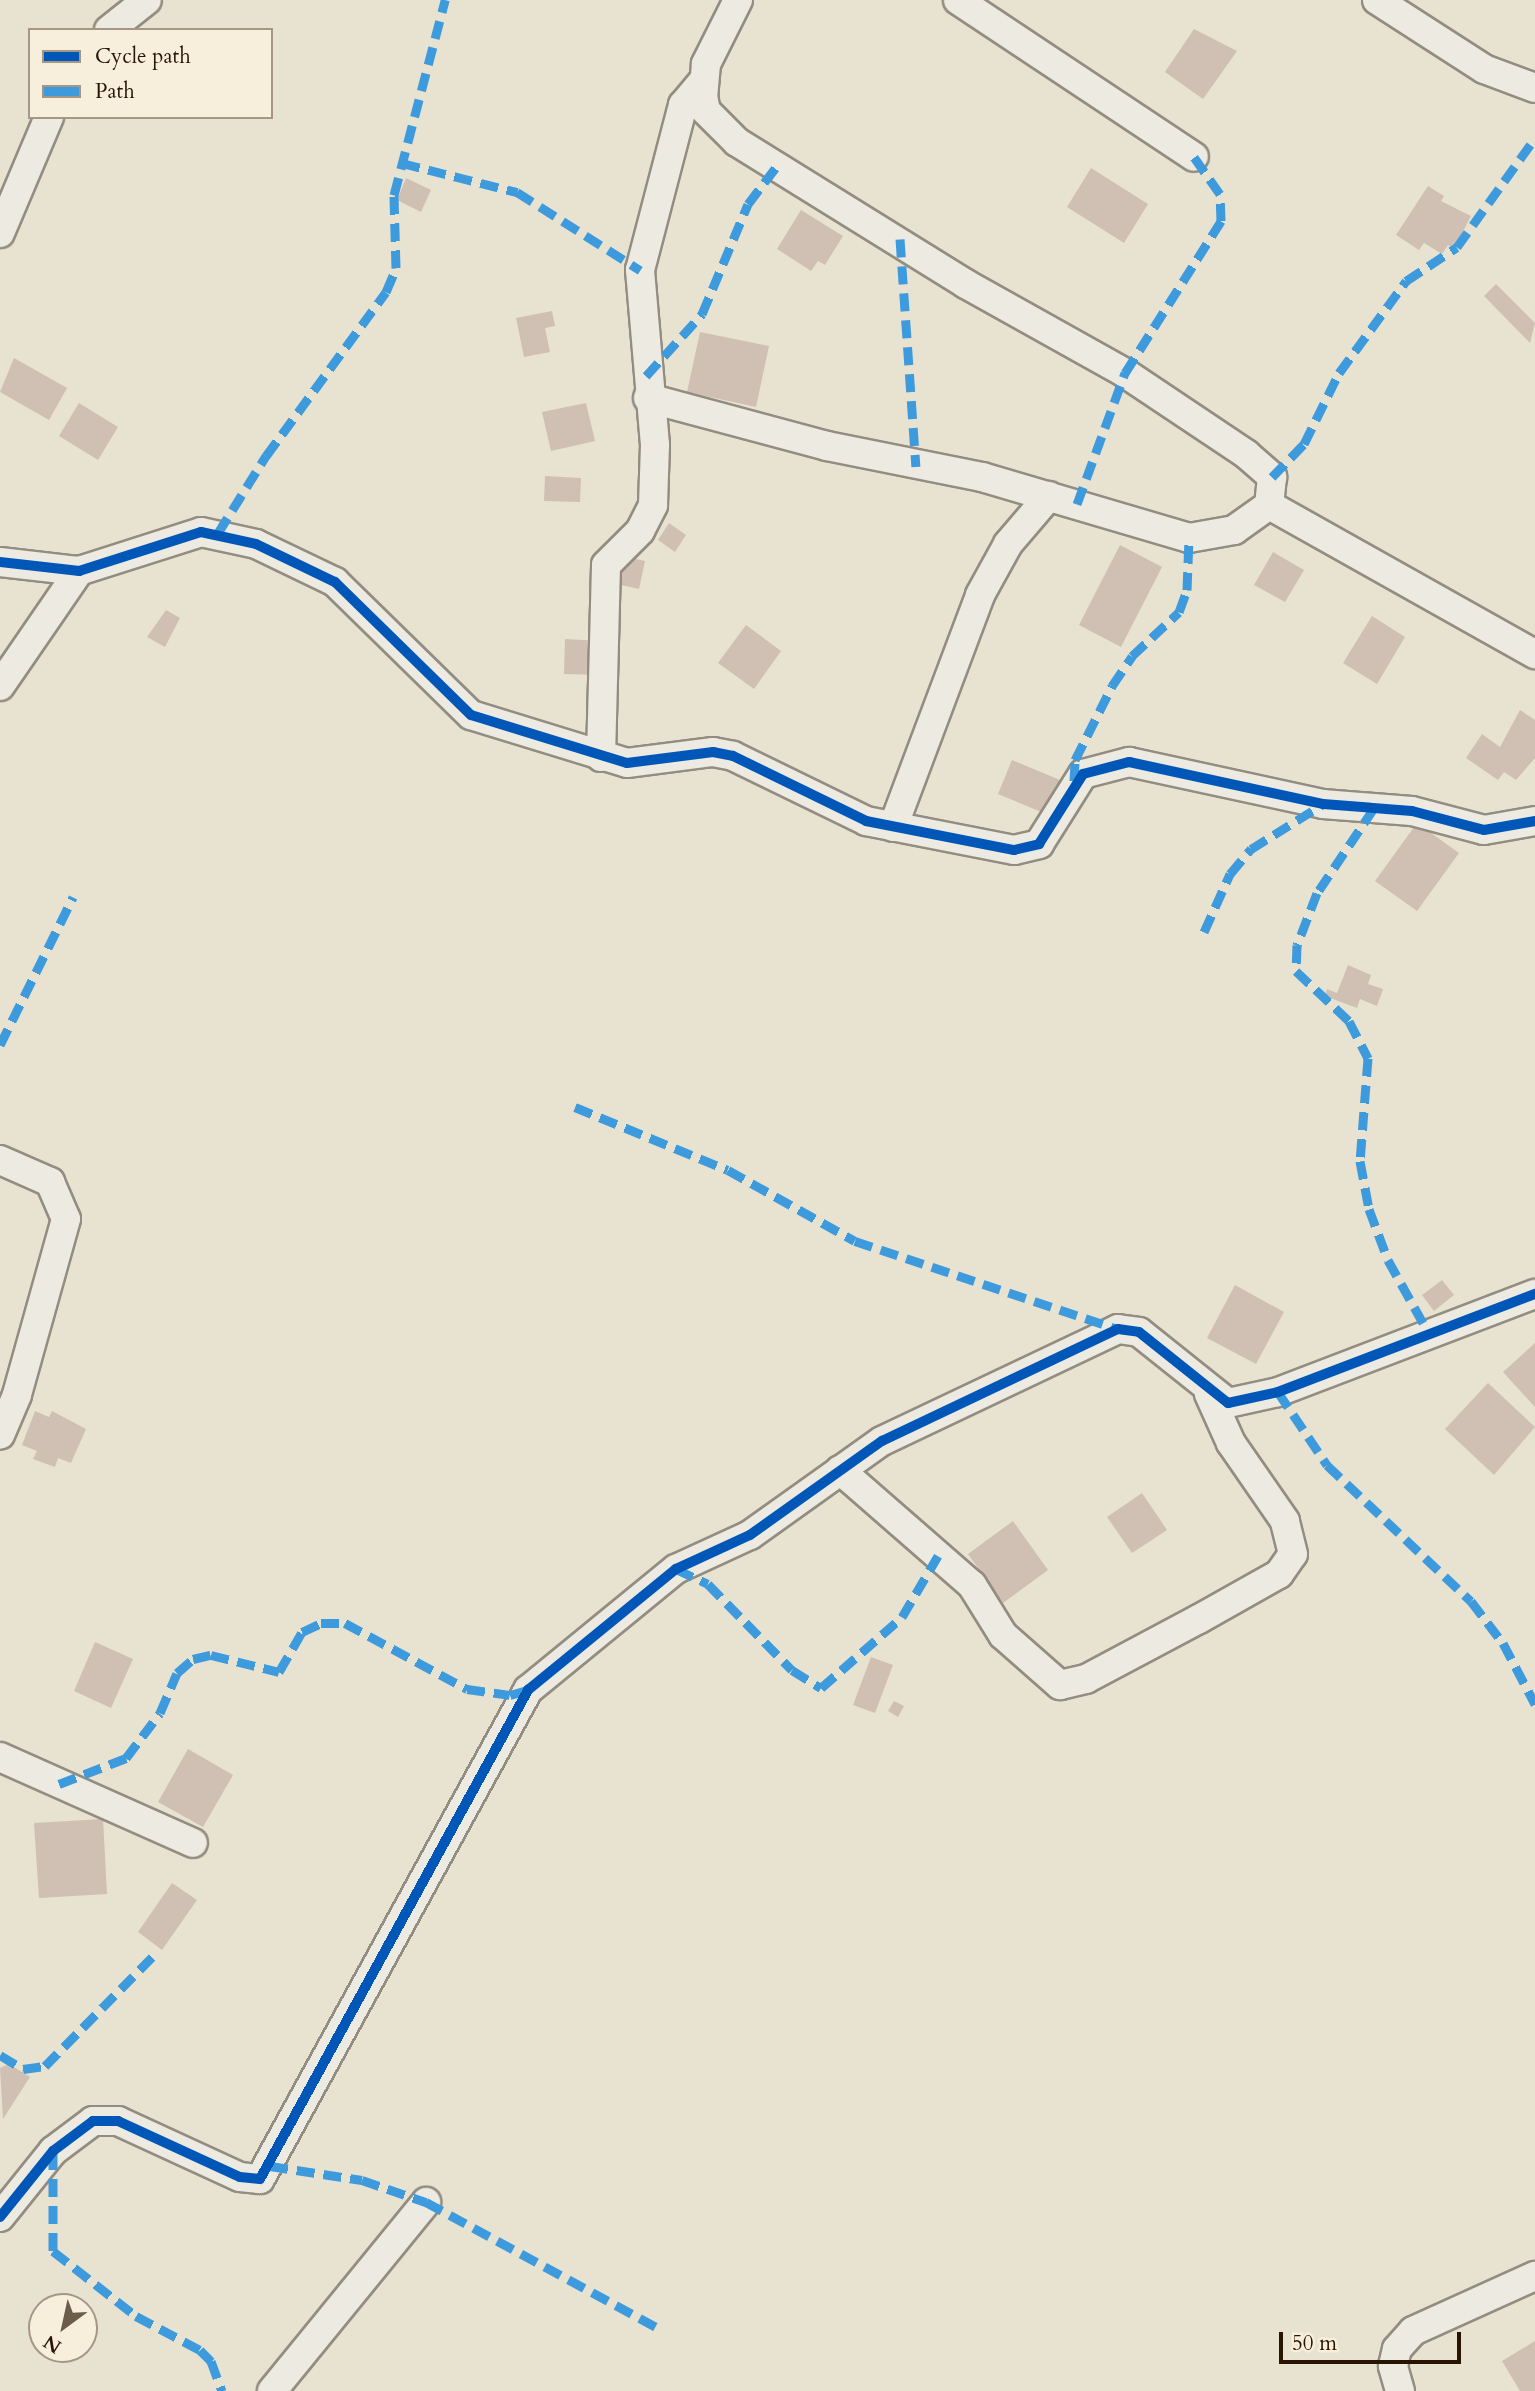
<!DOCTYPE html>
<style>
body{margin:0}
#map{position:relative;width:1535px;height:2391px;overflow:hidden;background:#e8e2d1;font-family:Cardo,serif}
div>[style]{position:absolute}
[style*='--x']{left:calc(var(--x)*1px);top:calc(var(--y)*1px);width:calc(var(--w)*1px);rotate:calc(var(--a)*1deg)}
.building>*{inset:0;background:#d0c0b3}
.roads{filter:drop-shadow(2px 0 #938d81) drop-shadow(-2px 0 #938d81) drop-shadow(0 2px #938d81) drop-shadow(0 -2px #938d81)}
.minor>*{height:28px;margin:-14px;padding:0 14px;transform-origin:14px;border-radius:14px;background:#edeae1}
.quiet>*{height:9px;margin-top:-4.5px;transform-origin:0;background:repeating-linear-gradient(90deg,#3d9add 0 18px,transparent 0 27px)}
.cycleway>*{height:10px;margin:-5px;padding:0 5px;transform-origin:5px;border-radius:5px;background:#0057b8}
span{translate:-50% -50%;white-space:nowrap;text-align:center;line-height:1.15;-webkit-text-stroke:5px #f7efdb;paint-order:stroke}
.legend{position:absolute;left:28px;top:28px;width:245px;height:91px;box-sizing:border-box;background:#f7efdb;border:2px solid #a59784;margin:0;padding:9px 12px;list-style:none;font-size:21px;color:#291402}
.legend li{display:flex;align-items:center;gap:14px;height:35px}
.legend b{width:35px;border:2px solid #a59784}
.north{position:absolute;left:28px;top:2293px;width:70px;height:70px;box-sizing:border-box;background:#f7efdb;border:2px solid #a59784;border-radius:50%;rotate:213deg;font-size:19px;font-weight:700;line-height:28px;text-align:center;color:#291402}
.north::after{content:'';display:block;margin:auto;width:24px;height:32px;background:#6c5c4a;clip-path:polygon(50% 0,100% 100%,50% 72%,0 100%)}
.scale{position:absolute;left:1279px;top:2332px;width:182px;height:32px;box-sizing:border-box;border:4px solid #291402;border-top:0;padding-left:9px;font-size:21px;line-height:24px;white-space:nowrap;color:#291402;-webkit-text-stroke:5px #f7efdb;paint-order:stroke}
</style>
<div id="map">
<div class="building">
<i style="clip-path:polygon(1194px 29px,1237px 51px,1203px 99px,1165px 72px)"></i>
<i style="clip-path:polygon(1091px 168px,1148px 204px,1124px 243px,1067px 207px)"></i>
<i style="clip-path:polygon(406px 178px,431px 190px,421px 212px,397px 200px)"></i>
<i style="clip-path:polygon(1428px 186px,1444px 196px,1441px 201px,1471px 216px,1454px 249px,1448px 245px,1442px 254px,1424px 243px,1419px 250px,1396px 235px)"></i>
<i style="clip-path:polygon(801px 210px,843px 236px,825px 265px,818px 261px,811px 271px,777px 249px)"></i>
<i style="clip-path:polygon(1496px 284px,1535px 323px,1530px 343px,1484px 296px)"></i>
<i style="clip-path:polygon(552px 311px,555px 326px,545px 328px,550px 352px,524px 357px,516px 318px)"></i>
<i style="clip-path:polygon(700px 332px,769px 346px,756px 407px,687px 392px)"></i>
<i style="clip-path:polygon(14px 358px,67px 388px,49px 420px,0 392px)"></i>
<i style="clip-path:polygon(79px 403px,118px 427px,98px 460px,59px 436px)"></i>
<i style="clip-path:polygon(586px 403px,595px 441px,551px 451px,542px 412px)"></i>
<i style="clip-path:polygon(545px 476px,581px 478px,580px 502px,544px 501px)"></i>
<i style="clip-path:polygon(669px 523px,686px 535px,675px 552px,658px 540px)"></i>
<i style="clip-path:polygon(1120px 545px,1162px 567px,1121px 647px,1079px 625px)"></i>
<i style="clip-path:polygon(1273px 552px,1304px 570px,1285px 602px,1254px 585px)"></i>
<i style="clip-path:polygon(618px 555px,645px 561px,639px 589px,612px 583px)"></i>
<i style="clip-path:polygon(166px 610px,180px 618px,165px 647px,147px 637px)"></i>
<i style="clip-path:polygon(1372px 616px,1405px 637px,1377px 684px,1343px 663px)"></i>
<i style="clip-path:polygon(746px 625px,781px 651px,754px 689px,718px 663px)"></i>
<i style="clip-path:polygon(565px 639px,602px 641px,601px 675px,564px 674px)"></i>
<i style="clip-path:polygon(1520px 710px,1535px 720px,1535px 758px,1516px 780px,1504px 772px,1498px 780px,1466px 758px,1482px 734px,1500px 747px)"></i>
<i style="clip-path:polygon(1012px 760px,1060px 780px,1046px 814px,998px 794px)"></i>
<i style="clip-path:polygon(1417px 823px,1459px 853px,1417px 911px,1375px 881px)"></i>
<i style="clip-path:polygon(1348px 965px,1371px 975px,1368px 984px,1383px 989px,1377px 1006px,1360px 999px,1357px 1008px,1325px 996px,1327px 989px,1337px 993px)"></i>
<i style="clip-path:polygon(1442px 1280px,1454px 1295px,1434px 1311px,1422px 1295px)"></i>
<i style="clip-path:polygon(1235px 1285px,1284px 1312px,1256px 1364px,1207px 1338px)"></i>
<i style="clip-path:polygon(1535px 1343px,1535px 1407px,1503px 1372px)"></i>
<i style="clip-path:polygon(1488px 1383px,1535px 1427px,1494px 1475px,1445px 1429px)"></i>
<i style="clip-path:polygon(35px 1411px,49px 1417px,52px 1411px,86px 1429px,71px 1463px,58px 1458px,55px 1467px,33px 1459px,37px 1451px,22px 1445px)"></i>
<i style="clip-path:polygon(1142px 1493px,1167px 1530px,1132px 1553px,1107px 1517px)"></i>
<i style="clip-path:polygon(1013px 1521px,1048px 1570px,1003px 1603px,968px 1554px)"></i>
<i style="clip-path:polygon(95px 1642px,133px 1659px,111px 1708px,74px 1691px)"></i>
<i style="clip-path:polygon(871px 1657px,893px 1665px,875px 1713px,853px 1705px)"></i>
<i style="clip-path:polygon(894px 1701px,904px 1706px,898px 1717px,888px 1711px)"></i>
<i style="clip-path:polygon(188px 1749px,233px 1775px,203px 1827px,158px 1802px)"></i>
<i style="clip-path:polygon(103px 1819px,107px 1894px,39px 1898px,34px 1823px)"></i>
<i style="clip-path:polygon(172px 1883px,197px 1900px,162px 1950px,138px 1932px)"></i>
<i style="clip-path:polygon(9px 2064px,30px 2077px,3px 2119px,0 2068px)"></i>
<i style="clip-path:polygon(1535px 2341px,1535px 2391px,1520px 2391px,1502px 2361px)"></i>
</div>
<div class="roads">
<div class="minor">
<i style="--x:738;--y:0;--w:72;--a:116.6"></i>
<i style="--x:706;--y:64;--w:32;--a:95"></i>
<i style="--x:703;--y:96;--w:15;--a:79"></i>
<i style="--x:706;--y:111;--w:44;--a:45"></i>
<i style="--x:737;--y:142;--w:269;--a:31.8"></i>
<i style="--x:966;--y:284;--w:182;--a:29.2"></i>
<i style="--x:1125;--y:373;--w:146;--a:33.8"></i>
<i style="--x:1246;--y:454;--w:35;--a:41"></i>
<i style="--x:1272;--y:477;--w:28;--a:96"></i>
<i style="--x:1269;--y:505;--w:305;--a:29.3"></i>
<i style="--x:958;--y:0;--w:283;--a:33.6"></i>
<i style="--x:1377;--y:0;--w:127;--a:32.8"></i>
<i style="--x:1484;--y:69;--w:54;--a:20.4"></i>
<i style="--x:109;--y:30;--w:48;--a:-38.3"></i>
<i style="--x:0;--y:233;--w:126;--a:-67.1"></i>
<i style="--x:648;--y:398;--w:185;--a:15"></i>
<i style="--x:827;--y:446;--w:158;--a:11.3"></i>
<i style="--x:982;--y:477;--w:216;--a:16.4"></i>
<i style="--x:1189;--y:538;--w:46;--a:-10.1"></i>
<i style="--x:1234;--y:530;--w:43;--a:-35.5"></i>
<i style="--x:0;--y:562;--w:80;--a:6.5"></i>
<i style="--x:79;--y:571;--w:128;--a:-17.7"></i>
<i style="--x:201;--y:532;--w:56;--a:12.3"></i>
<i style="--x:256;--y:544;--w:88;--a:25.7"></i>
<i style="--x:335;--y:582;--w:190;--a:44.4"></i>
<i style="--x:471;--y:715;--w:163;--a:17.1"></i>
<i style="--x:627;--y:763;--w:87;--a:-7.3"></i>
<i style="--x:713;--y:752;--w:20;--a:11"></i>
<i style="--x:733;--y:756;--w:148;--a:26"></i>
<i style="--x:866;--y:821;--w:151;--a:11.1"></i>
<i style="--x:1014;--y:850;--w:26;--a:-13"></i>
<i style="--x:1039;--y:844;--w:83;--a:-57.8"></i>
<i style="--x:1083;--y:774;--w:48;--a:-14.6"></i>
<i style="--x:1129;--y:762;--w:198;--a:12.2"></i>
<i style="--x:1323;--y:804;--w:89;--a:4.5"></i>
<i style="--x:1412;--y:811;--w:74;--a:14.8"></i>
<i style="--x:1484;--y:830;--w:52;--a:-10"></i>
<i style="--x:0;--y:686;--w:140;--a:-55.5"></i>
<i style="--x:601;--y:757;--w:192;--a:-88.5"></i>
<i style="--x:606;--y:565;--w:48;--a:-45"></i>
<i style="--x:640;--y:531;--w:29;--a:-63"></i>
<i style="--x:653;--y:505;--w:60;--a:-88.1"></i>
<i style="--x:655;--y:445;--w:176;--a:-94.9"></i>
<i style="--x:640;--y:270;--w:171;--a:-75.4"></i>
<i style="--x:683;--y:105;--w:31;--a:-50"></i>
<i style="--x:893;--y:827;--w:248;--a:-69.4"></i>
<i style="--x:980;--y:595;--w:58;--a:-61.2"></i>
<i style="--x:1008;--y:544;--w:63;--a:-49.5"></i>
<i style="--x:0;--y:1160;--w:55;--a:23.7"></i>
<i style="--x:50;--y:1182;--w:40;--a:66.6"></i>
<i style="--x:66;--y:1219;--w:183;--a:105.6"></i>
<i style="--x:17;--y:1395;--w:43;--a:113"></i>
<i style="--x:840;--y:1470;--w:175;--a:41.1"></i>
<i style="--x:972;--y:1585;--w:59;--a:58.2"></i>
<i style="--x:1003;--y:1635;--w:76;--a:41.3"></i>
<i style="--x:1060;--y:1685;--w:27;--a:-13"></i>
<i style="--x:1086;--y:1679;--w:128;--a:-28"></i>
<i style="--x:1199;--y:1619;--w:92;--a:-29.4"></i>
<i style="--x:1279;--y:1574;--w:24;--a:-55"></i>
<i style="--x:1293;--y:1554;--w:34;--a:-104"></i>
<i style="--x:1285;--y:1521;--w:95;--a:-124.7"></i>
<i style="--x:1231;--y:1443;--w:54;--a:-114.2"></i>
<i style="--x:0;--y:1757;--w:211;--a:24"></i>
<i style="--x:0;--y:2217;--w:85;--a:-51.2"></i>
<i style="--x:53;--y:2151;--w:50;--a:-36.9"></i>
<i style="--x:93;--y:2121;--w:25;--a:0"></i>
<i style="--x:118;--y:2121;--w:134;--a:24.7"></i>
<i style="--x:240;--y:2177;--w:20;--a:6"></i>
<i style="--x:260;--y:2179;--w:558;--a:-61.27"></i>
<i style="--x:528;--y:1690;--w:191;--a:-39.3"></i>
<i style="--x:676;--y:1569;--w:81;--a:-24.7"></i>
<i style="--x:750;--y:1535;--w:162;--a:-35.5"></i>
<i style="--x:882;--y:1441;--w:261;--a:-25.4"></i>
<i style="--x:1118;--y:1329;--w:21;--a:8"></i>
<i style="--x:1139;--y:1332;--w:114;--a:38.6"></i>
<i style="--x:1228;--y:1403;--w:51;--a:-12.4"></i>
<i style="--x:1278;--y:1392;--w:275;--a:-20.9"></i>
<i style="--x:272;--y:2391;--w:244;--a:-50.8"></i>
<i style="--x:1400;--y:2391;--w:26;--a:-106"></i>
<i style="--x:1393;--y:2366;--w:17;--a:-77"></i>
<i style="--x:1397;--y:2349;--w:24;--a:-48"></i>
<i style="--x:1413;--y:2331;--w:134;--a:-24.3"></i>
</div>
</div>
<div class="quiet">
<i style="--x:402;--y:163;--w:119;--a:14.2"></i>
<i style="--x:517;--y:192;--w:146;--a:32.4"></i>
<i style="--x:900;--y:239;--w:228;--a:86"></i>
<i style="--x:646;--y:376;--w:84;--a:-47.9"></i>
<i style="--x:702;--y:314;--w:119;--a:-67.3"></i>
<i style="--x:748;--y:204;--w:48;--a:-52.7"></i>
<i style="--x:1272;--y:477;--w:46;--a:-45.9"></i>
<i style="--x:1304;--y:444;--w:79;--a:-63.8"></i>
<i style="--x:1339;--y:373;--w:114;--a:-53.9"></i>
<i style="--x:1406;--y:281;--w:61;--a:-33.7"></i>
<i style="--x:1457;--y:247;--w:134;--a:-54.4"></i>
<i style="--x:1077;--y:504;--w:140;--a:-69.9"></i>
<i style="--x:1125;--y:373;--w:180;--a:-57.7"></i>
<i style="--x:1221;--y:221;--w:27;--a:-92"></i>
<i style="--x:1220;--y:194;--w:45;--a:-125.1"></i>
<i style="--x:218;--y:533;--w:91;--a:-58.1"></i>
<i style="--x:266;--y:456;--w:203;--a:-53.8"></i>
<i style="--x:386;--y:292;--w:26;--a:-67"></i>
<i style="--x:396;--y:268;--w:73;--a:-91.6"></i>
<i style="--x:394;--y:195;--w:202;--a:-75.3"></i>
<i style="--x:1074;--y:781;--w:21;--a:-87"></i>
<i style="--x:1075;--y:760;--w:83;--a:-63.4"></i>
<i style="--x:1112;--y:686;--w:36;--a:-56"></i>
<i style="--x:1132;--y:656;--w:64;--a:-43.1"></i>
<i style="--x:1179;--y:612;--w:23;--a:-70"></i>
<i style="--x:1187;--y:590;--w:52;--a:-87.8"></i>
<i style="--x:1374;--y:808;--w:102;--a:123.8"></i>
<i style="--x:1317;--y:893;--w:56;--a:111"></i>
<i style="--x:1297;--y:945;--w:26;--a:92"></i>
<i style="--x:1296;--y:971;--w:73;--a:43.3"></i>
<i style="--x:1349;--y:1021;--w:42;--a:62.8"></i>
<i style="--x:1368;--y:1058;--w:103;--a:94.4"></i>
<i style="--x:1360;--y:1161;--w:49;--a:79.4"></i>
<i style="--x:1369;--y:1209;--w:54;--a:69.6"></i>
<i style="--x:1388;--y:1260;--w:82;--a:60.9"></i>
<i style="--x:1204;--y:932;--w:64;--a:-65.9"></i>
<i style="--x:1230;--y:874;--w:33;--a:-50"></i>
<i style="--x:1251;--y:849;--w:85;--a:-32"></i>
<i style="--x:0;--y:1045;--w:165;--a:-63.7"></i>
<i style="--x:575;--y:1107;--w:165;--a:22.4"></i>
<i style="--x:728;--y:1170;--w:145;--a:29.2"></i>
<i style="--x:855;--y:1241;--w:277;--a:18.5"></i>
<i style="--x:1278;--y:1392;--w:88;--a:56.1"></i>
<i style="--x:1327;--y:1465;--w:198;--a:43.4"></i>
<i style="--x:1471;--y:1601;--w:53;--a:52.7"></i>
<i style="--x:1503;--y:1643;--w:69;--a:62.3"></i>
<i style="--x:676;--y:1569;--w:35;--a:25"></i>
<i style="--x:708;--y:1584;--w:120;--a:45.7"></i>
<i style="--x:792;--y:1670;--w:34;--a:32"></i>
<i style="--x:821;--y:1688;--w:108;--a:-41.2"></i>
<i style="--x:902;--y:1617;--w:71;--a:-59.5"></i>
<i style="--x:59;--y:1784;--w:72;--a:-21.2"></i>
<i style="--x:126;--y:1758;--w:56;--a:-52.9"></i>
<i style="--x:160;--y:1713;--w:43;--a:-67"></i>
<i style="--x:177;--y:1673;--w:21;--a:-41"></i>
<i style="--x:193;--y:1659;--w:18;--a:-13"></i>
<i style="--x:211;--y:1655;--w:70;--a:14"></i>
<i style="--x:279;--y:1672;--w:46;--a:-60.1"></i>
<i style="--x:302;--y:1632;--w:21;--a:-25"></i>
<i style="--x:321;--y:1623;--w:24;--a:0"></i>
<i style="--x:345;--y:1623;--w:139;--a:28.4"></i>
<i style="--x:467;--y:1689;--w:43;--a:7.9"></i>
<i style="--x:510;--y:1695;--w:19;--a:-16"></i>
<i style="--x:0;--y:2055;--w:27;--a:31"></i>
<i style="--x:23;--y:2069;--w:22;--a:-8"></i>
<i style="--x:45;--y:2066;--w:153;--a:-45.5"></i>
<i style="--x:53;--y:2151;--w:100;--a:90"></i>
<i style="--x:53;--y:2251;--w:105;--a:38.1"></i>
<i style="--x:136;--y:2316;--w:72;--a:28"></i>
<i style="--x:200;--y:2350;--w:16;--a:45"></i>
<i style="--x:211;--y:2361;--w:32;--a:70"></i>
<i style="--x:270;--y:2166;--w:93;--a:8.7"></i>
<i style="--x:362;--y:2180;--w:68;--a:19"></i>
<i style="--x:426;--y:2202;--w:264;--a:28.5"></i>
</div>
<div class="cycleway">
<i style="--x:0;--y:562;--w:80;--a:6.5"></i>
<i style="--x:79;--y:571;--w:128;--a:-17.7"></i>
<i style="--x:201;--y:532;--w:56;--a:12.3"></i>
<i style="--x:256;--y:544;--w:88;--a:25.7"></i>
<i style="--x:335;--y:582;--w:190;--a:44.4"></i>
<i style="--x:471;--y:715;--w:163;--a:17.1"></i>
<i style="--x:627;--y:763;--w:87;--a:-7.3"></i>
<i style="--x:713;--y:752;--w:20;--a:11"></i>
<i style="--x:733;--y:756;--w:148;--a:26"></i>
<i style="--x:866;--y:821;--w:151;--a:11.1"></i>
<i style="--x:1014;--y:850;--w:26;--a:-13"></i>
<i style="--x:1039;--y:844;--w:83;--a:-57.8"></i>
<i style="--x:1083;--y:774;--w:48;--a:-14.6"></i>
<i style="--x:1129;--y:762;--w:198;--a:12.2"></i>
<i style="--x:1323;--y:804;--w:89;--a:4.5"></i>
<i style="--x:1412;--y:811;--w:74;--a:14.8"></i>
<i style="--x:1484;--y:830;--w:52;--a:-10"></i>
<i style="--x:0;--y:2217;--w:85;--a:-51.2"></i>
<i style="--x:53;--y:2151;--w:50;--a:-36.9"></i>
<i style="--x:93;--y:2121;--w:25;--a:0"></i>
<i style="--x:118;--y:2121;--w:134;--a:24.7"></i>
<i style="--x:240;--y:2177;--w:20;--a:6"></i>
<i style="--x:260;--y:2179;--w:558;--a:-61.27"></i>
<i style="--x:528;--y:1690;--w:191;--a:-39.3"></i>
<i style="--x:676;--y:1569;--w:81;--a:-24.7"></i>
<i style="--x:750;--y:1535;--w:162;--a:-35.5"></i>
<i style="--x:882;--y:1441;--w:261;--a:-25.4"></i>
<i style="--x:1118;--y:1329;--w:21;--a:8"></i>
<i style="--x:1139;--y:1332;--w:114;--a:38.6"></i>
<i style="--x:1228;--y:1403;--w:51;--a:-12.4"></i>
<i style="--x:1278;--y:1392;--w:275;--a:-20.9"></i>
</div>
<ul class="legend">
<li><b style="height:9px;background:#0057b8"></b>Cycle path</li>
<li><b style="height:9px;background:#3d9add"></b>Path</li>
</ul>
<div class="north">N</div>
<div class="scale">50 m</div>
</div>
